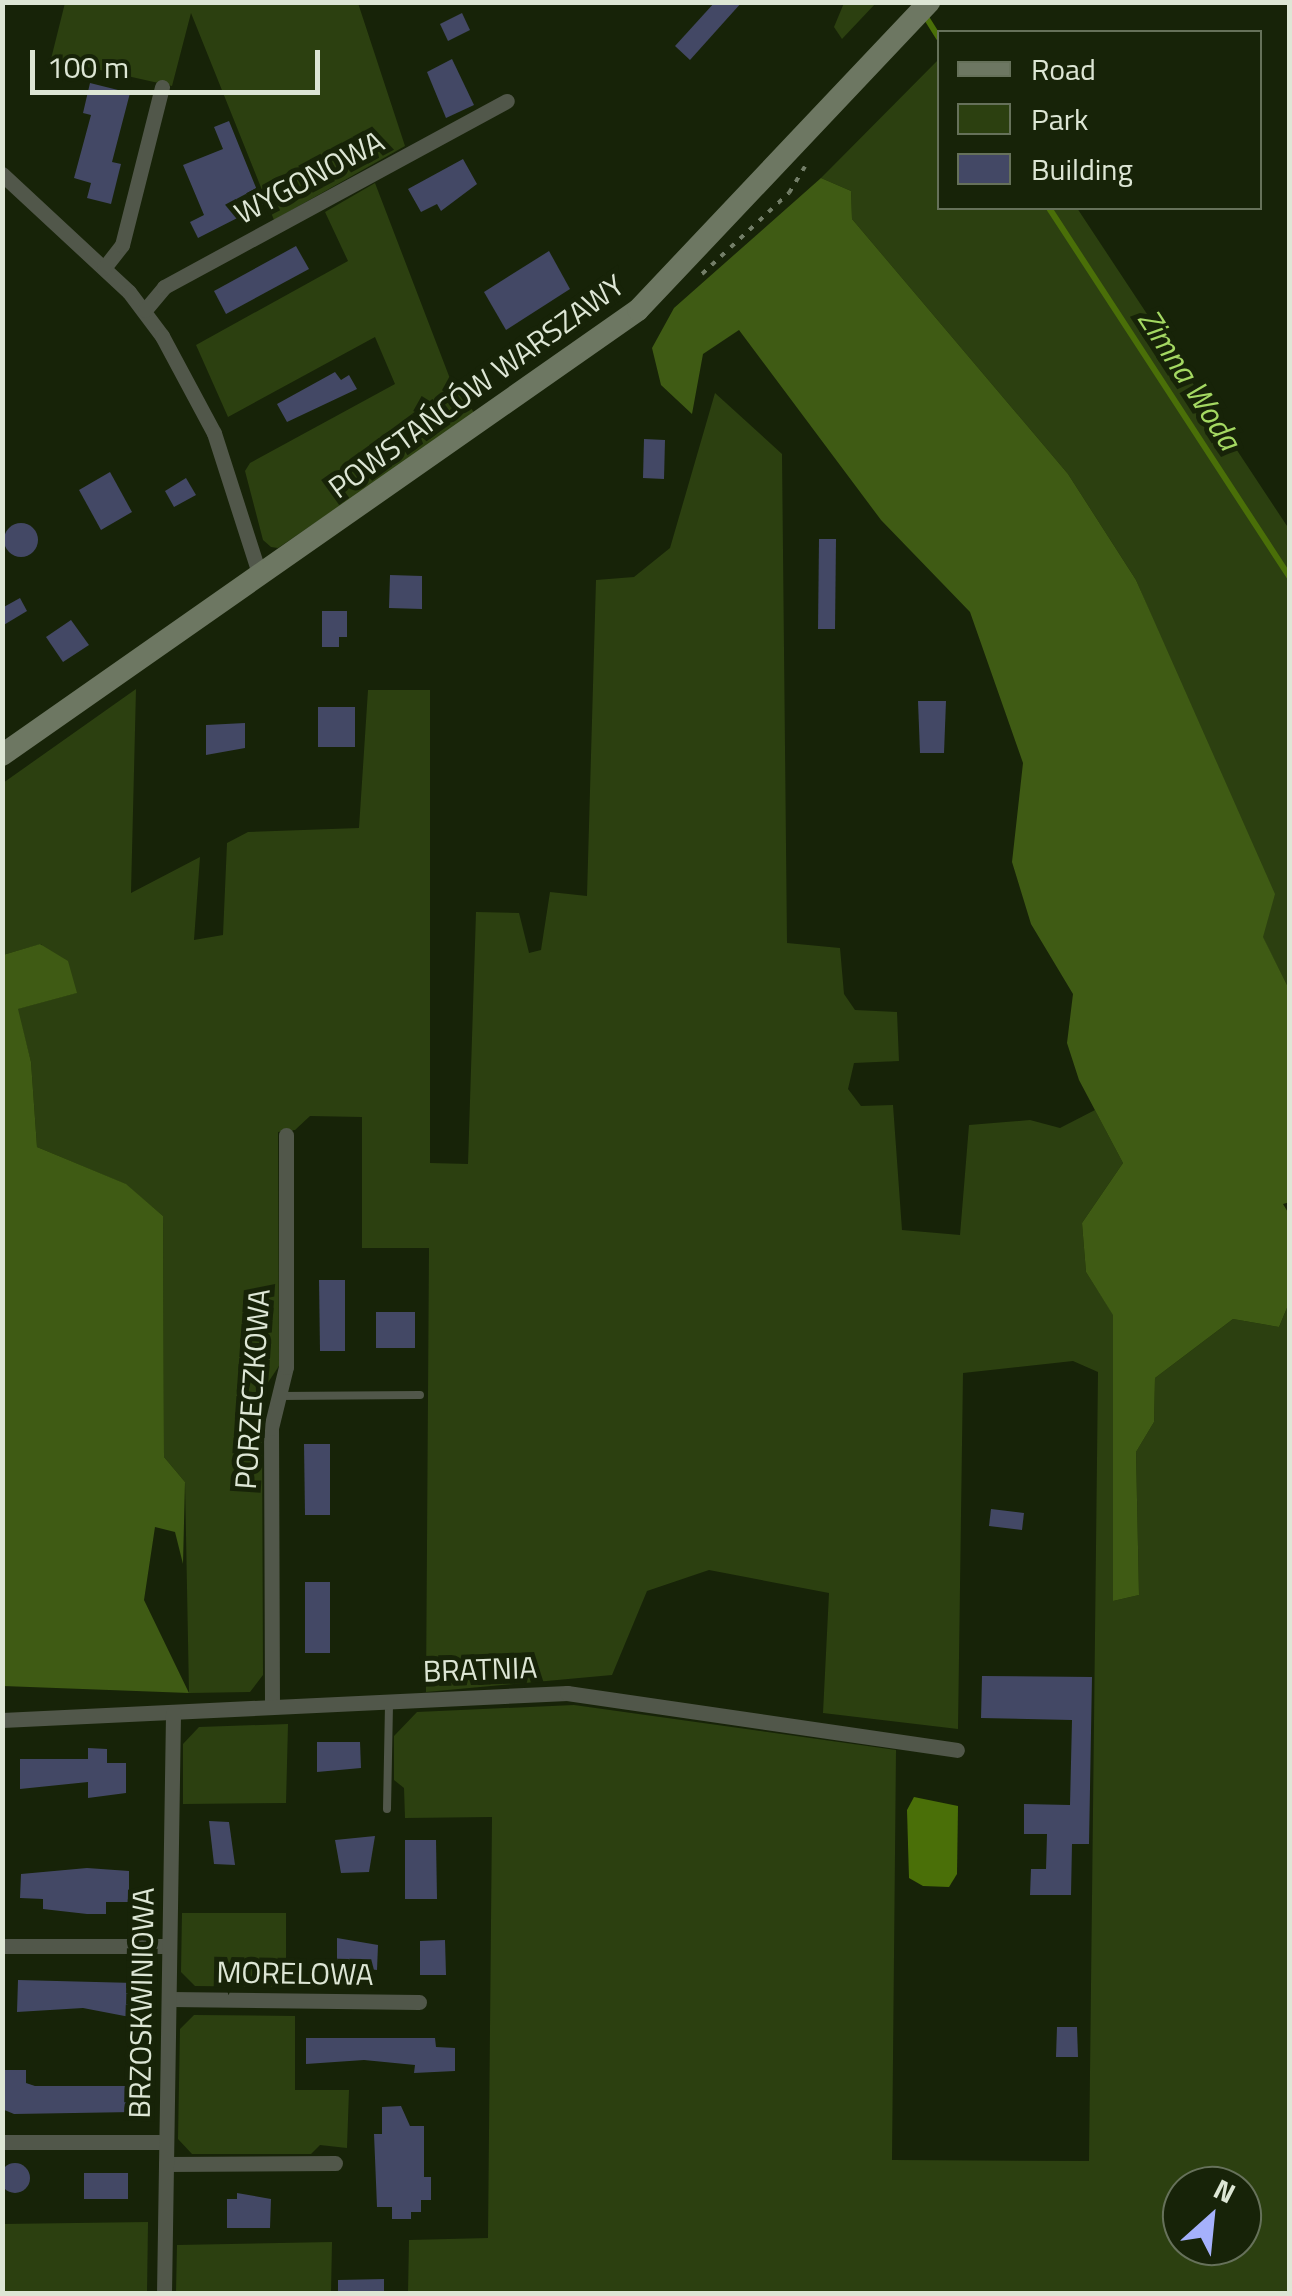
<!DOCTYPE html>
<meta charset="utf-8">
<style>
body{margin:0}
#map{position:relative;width:1292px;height:2296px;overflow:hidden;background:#172308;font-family:"Titillium Web",sans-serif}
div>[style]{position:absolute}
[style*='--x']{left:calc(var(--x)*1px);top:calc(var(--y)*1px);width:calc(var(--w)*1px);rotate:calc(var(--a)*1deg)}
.green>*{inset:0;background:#2c4010}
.forest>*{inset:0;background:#3f5b14}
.water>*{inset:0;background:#4a6f08}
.stream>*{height:6px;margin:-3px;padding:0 3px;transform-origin:3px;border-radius:3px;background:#4a6f08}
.building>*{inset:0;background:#434865}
.round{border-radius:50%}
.path>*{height:4px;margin-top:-2px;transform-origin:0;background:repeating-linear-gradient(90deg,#737e68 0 5px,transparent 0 13px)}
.lane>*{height:8px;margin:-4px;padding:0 4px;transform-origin:4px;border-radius:4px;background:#51574a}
.street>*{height:15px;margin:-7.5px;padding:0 7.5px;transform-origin:7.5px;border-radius:7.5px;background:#51574a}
.secondary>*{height:22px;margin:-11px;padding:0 11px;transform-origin:11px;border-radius:11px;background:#6d7762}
span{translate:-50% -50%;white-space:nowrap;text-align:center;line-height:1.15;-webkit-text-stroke:10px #172308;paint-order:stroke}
.street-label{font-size:30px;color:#dde6d5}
.water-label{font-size:32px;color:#a4d862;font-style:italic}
.frame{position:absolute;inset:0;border:5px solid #dde6d5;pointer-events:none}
.legend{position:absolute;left:937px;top:30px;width:325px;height:180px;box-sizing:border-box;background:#172308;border:2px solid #66715a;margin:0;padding:12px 18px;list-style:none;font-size:30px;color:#dde6d5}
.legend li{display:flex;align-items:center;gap:20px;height:50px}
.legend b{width:50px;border:2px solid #66715a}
.north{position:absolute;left:1162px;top:2166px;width:100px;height:100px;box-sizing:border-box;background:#172308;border:2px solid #66715a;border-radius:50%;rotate:27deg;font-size:28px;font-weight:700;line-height:40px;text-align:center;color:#dde6d5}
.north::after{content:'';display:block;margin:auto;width:35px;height:45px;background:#a5b1fc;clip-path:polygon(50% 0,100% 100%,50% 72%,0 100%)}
.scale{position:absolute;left:30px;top:50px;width:290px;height:45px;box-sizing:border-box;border:5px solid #dde6d5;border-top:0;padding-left:12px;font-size:30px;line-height:35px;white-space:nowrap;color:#dde6d5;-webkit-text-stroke:8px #172308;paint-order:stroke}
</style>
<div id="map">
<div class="green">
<i style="clip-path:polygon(65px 3px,358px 3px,405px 146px,274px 220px,191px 13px,172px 86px,51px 59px)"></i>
<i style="clip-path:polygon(844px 3px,876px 3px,842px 39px,834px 27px)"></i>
<i style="clip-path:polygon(939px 59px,939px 208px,1077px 208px,1289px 529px,1289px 1022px,1289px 989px,1263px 938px,1188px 702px,1136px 580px,1068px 474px,852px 219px,851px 191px,821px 178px)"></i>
<i style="clip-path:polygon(375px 183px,449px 376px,475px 414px,278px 548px,271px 547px,263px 540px,245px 471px,250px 463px,395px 384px,375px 337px,228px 417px,196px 345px,348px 261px,325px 212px)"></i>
<i style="clip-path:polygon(evenodd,715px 393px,782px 454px,787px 943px,840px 948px,844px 994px,855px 1010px,897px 1012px,899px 1061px,854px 1063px,848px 1089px,861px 1106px,893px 1105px,902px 1230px,960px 1235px,969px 1125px,1030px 1120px,1060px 1128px,1095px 1110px,1123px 1163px,1082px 1223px,1086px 1272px,1113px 1314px,1113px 1601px,1139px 1595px,1136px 1452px,1154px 1422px,1155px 1378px,1233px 1319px,1279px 1327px,1289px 1303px,1289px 2293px,408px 2293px,409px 2240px,488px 2238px,492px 1817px,405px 1818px,404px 1788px,394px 1780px,394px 1736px,417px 1712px,574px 1705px,896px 1750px,892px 2160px,1089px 2161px,1098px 1372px,1073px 1361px,963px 1373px,958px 1729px,823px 1713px,829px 1593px,709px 1570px,647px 1591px,612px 1675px,426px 1692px,429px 1248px,362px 1248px,362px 1117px,310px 1116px,295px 1130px,278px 1132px,279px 1366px,249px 1411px,262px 1426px,263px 1675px,250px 1692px,189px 1693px,185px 1482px,164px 1457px,163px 1216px,125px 1184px,37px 1147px,31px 1062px,17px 1009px,76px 993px,41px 944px,3px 955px,3px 783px,136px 689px,131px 893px,200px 857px,194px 940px,223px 935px,227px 843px,248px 832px,359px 828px,368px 690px,430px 690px,430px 1163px,468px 1164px,476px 912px,519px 913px,529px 953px,541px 950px,550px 892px,587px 896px,596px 580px,634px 577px,670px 548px,715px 393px,1182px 2186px,1242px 2186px,1242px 2246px,1182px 2246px,1182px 2186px)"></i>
<i style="clip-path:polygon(288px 1724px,286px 1803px,183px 1804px,183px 1744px,199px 1727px)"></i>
<i style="clip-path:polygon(182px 1913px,286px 1913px,286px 1987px,195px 1986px,181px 1972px)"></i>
<i style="clip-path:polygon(194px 2015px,295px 2016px,295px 2090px,349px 2090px,347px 2148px,320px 2145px,311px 2154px,192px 2154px,178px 2139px,180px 2029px)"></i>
<i style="clip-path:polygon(148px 2222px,147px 2293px,3px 2293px,3px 2224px)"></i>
<i style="clip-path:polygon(332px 2242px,331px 2293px,176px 2293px,177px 2245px)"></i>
</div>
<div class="forest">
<i style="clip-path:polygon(821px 178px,851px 191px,852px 219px,1068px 474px,1136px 580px,1275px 894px,1263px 937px,1289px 989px,1290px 1202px,1283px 1204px,1289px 1214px,1289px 1303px,1279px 1327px,1233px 1319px,1155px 1378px,1154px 1422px,1136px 1452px,1139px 1595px,1113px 1601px,1113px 1315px,1086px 1272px,1082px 1223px,1123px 1163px,1079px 1080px,1067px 1043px,1073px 994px,1031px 924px,1012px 862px,1023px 763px,970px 612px,881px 520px,739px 330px,703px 354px,692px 414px,661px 385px,652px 348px,674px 308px)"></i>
<i style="clip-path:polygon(40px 944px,68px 961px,77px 993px,18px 1009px,31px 1062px,37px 1147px,126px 1184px,163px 1216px,164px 1457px,185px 1482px,183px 1564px,175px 1532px,155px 1527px,144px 1600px,189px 1693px,3px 1686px,3px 955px)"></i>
</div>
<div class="water">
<i style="clip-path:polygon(914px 1797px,958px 1806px,957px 1874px,949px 1887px,923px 1886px,909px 1878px,907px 1810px)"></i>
</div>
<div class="stream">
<i style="--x:924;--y:14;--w:28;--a:58"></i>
<i style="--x:1049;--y:208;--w:441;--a:56.9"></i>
</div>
<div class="building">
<i style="clip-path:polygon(715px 2px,742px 2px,690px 60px,675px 46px)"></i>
<i style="clip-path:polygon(462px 13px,470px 30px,448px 41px,440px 24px)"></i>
<i style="clip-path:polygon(452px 59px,474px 105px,446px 118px,427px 72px)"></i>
<i style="clip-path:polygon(90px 83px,130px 93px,112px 162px,121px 164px,111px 204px,87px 198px,91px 183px,74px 178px,91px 115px,83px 113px)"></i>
<i style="clip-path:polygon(229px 121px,263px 205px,198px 238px,190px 222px,204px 215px,183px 165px,223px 149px,214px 127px)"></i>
<i style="clip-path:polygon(463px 159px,477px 184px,441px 211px,437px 204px,421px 212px,408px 189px)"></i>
<i style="clip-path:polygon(296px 246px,309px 269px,226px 314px,214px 291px)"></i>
<i style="clip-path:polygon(549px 251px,570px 289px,506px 330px,484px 292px)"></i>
<i style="clip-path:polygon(335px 372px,341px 380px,349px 375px,357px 389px,287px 422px,277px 404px)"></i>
<i style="clip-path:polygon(644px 439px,665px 440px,664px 479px,643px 478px)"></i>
<i style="clip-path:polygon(110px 472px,132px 512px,101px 530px,79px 490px)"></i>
<i style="clip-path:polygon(186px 478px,196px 495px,174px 507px,165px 491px)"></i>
<i class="round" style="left:4px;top:523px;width:34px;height:34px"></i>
<i style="clip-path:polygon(819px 539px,836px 539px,835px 629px,818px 629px)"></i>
<i style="clip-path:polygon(390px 575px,422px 576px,422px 609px,389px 608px)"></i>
<i style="clip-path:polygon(20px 598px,27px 611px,2px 626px,2px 608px)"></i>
<i style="clip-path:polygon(322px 611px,347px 611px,347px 637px,339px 637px,339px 647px,322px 647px)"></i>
<i style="clip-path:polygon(71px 620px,89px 645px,63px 662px,46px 637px)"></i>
<i style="clip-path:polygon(918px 701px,946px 701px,944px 753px,920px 753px)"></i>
<i style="clip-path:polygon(318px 707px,355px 707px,355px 747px,318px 747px)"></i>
<i style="clip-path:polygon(245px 723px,245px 748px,206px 755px,206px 725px)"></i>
<i style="clip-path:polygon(319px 1280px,345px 1280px,345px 1351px,320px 1351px)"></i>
<i style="clip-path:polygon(376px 1312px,415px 1312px,415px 1348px,376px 1348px)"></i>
<i style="clip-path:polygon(304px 1444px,330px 1444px,330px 1515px,305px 1515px)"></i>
<i style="clip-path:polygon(991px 1509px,1024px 1513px,1022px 1530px,989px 1526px)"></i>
<i style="clip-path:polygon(305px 1582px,330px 1582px,330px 1653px,305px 1653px)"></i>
<i style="clip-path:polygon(982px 1676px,1092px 1677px,1089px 1844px,1072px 1844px,1071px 1895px,1030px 1895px,1031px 1869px,1046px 1869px,1047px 1834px,1024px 1834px,1024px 1804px,1070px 1805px,1072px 1720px,981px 1718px)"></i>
<i style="clip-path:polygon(317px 1742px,360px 1742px,361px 1768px,317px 1772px)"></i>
<i style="clip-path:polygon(88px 1748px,107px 1749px,107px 1763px,126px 1763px,126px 1793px,88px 1798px,88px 1782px,20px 1789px,20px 1759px,88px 1759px)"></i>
<i style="clip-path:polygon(209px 1821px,229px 1822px,235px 1865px,214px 1864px)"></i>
<i style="clip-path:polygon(375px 1836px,369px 1872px,341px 1873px,335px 1840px)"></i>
<i style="clip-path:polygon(405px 1840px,436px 1840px,437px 1899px,405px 1899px)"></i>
<i style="clip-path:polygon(87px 1868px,129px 1871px,129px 1902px,106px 1902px,106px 1914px,87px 1914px,43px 1909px,43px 1899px,20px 1898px,21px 1874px)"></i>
<i style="clip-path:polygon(337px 1938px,378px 1945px,377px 1970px,337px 1965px)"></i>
<i style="clip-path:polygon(445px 1940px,446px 1975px,420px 1975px,420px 1941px)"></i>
<i style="clip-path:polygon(18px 1980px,135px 1983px,135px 2018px,83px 2008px,17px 2012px)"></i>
<i style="clip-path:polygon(1057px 2027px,1077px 2027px,1078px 2057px,1056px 2057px)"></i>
<i style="clip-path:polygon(306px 2038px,435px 2038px,436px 2047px,455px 2048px,455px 2071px,414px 2073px,415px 2065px,364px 2060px,306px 2064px)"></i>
<i style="clip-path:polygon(2px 2070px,26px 2070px,26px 2083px,35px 2086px,134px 2086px,134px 2112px,14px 2114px,2px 2109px)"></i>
<i style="clip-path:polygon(401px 2106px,410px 2126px,424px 2126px,424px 2177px,431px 2177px,431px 2200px,421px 2200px,421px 2212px,411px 2212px,411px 2219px,392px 2219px,392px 2207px,377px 2207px,374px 2134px,382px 2134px,382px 2107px)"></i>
<i class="round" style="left:0;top:2163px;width:30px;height:30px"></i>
<i style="clip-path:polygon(84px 2173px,128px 2173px,128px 2199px,84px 2199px)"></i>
<i style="clip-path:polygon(237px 2193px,271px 2199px,270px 2228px,227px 2228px,227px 2199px,237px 2199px)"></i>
<i style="clip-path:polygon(384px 2279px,384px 2294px,338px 2294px,338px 2280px)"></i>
</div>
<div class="path">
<i style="--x:702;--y:274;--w:119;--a:-43"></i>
<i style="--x:789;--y:193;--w:31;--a:-59"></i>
</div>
<div class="lane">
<i style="--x:279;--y:1396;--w:141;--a:-0.4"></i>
<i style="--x:387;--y:1809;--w:108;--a:-88.9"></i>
</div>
<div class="street">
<i style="--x:2;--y:174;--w:173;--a:42.9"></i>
<i style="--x:129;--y:292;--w:55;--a:53.1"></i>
<i style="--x:162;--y:336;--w:110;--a:61.8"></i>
<i style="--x:214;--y:433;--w:150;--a:72.2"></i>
<i style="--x:104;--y:268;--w:29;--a:-52"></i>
<i style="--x:122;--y:245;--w:163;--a:-75.8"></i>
<i style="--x:145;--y:310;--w:30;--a:-50"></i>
<i style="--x:164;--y:287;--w:390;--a:-28.5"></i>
<i style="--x:272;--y:1706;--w:278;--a:-90.2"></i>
<i style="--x:271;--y:1428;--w:63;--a:-76.2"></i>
<i style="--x:286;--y:1367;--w:232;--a:-90"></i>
<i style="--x:2;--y:1720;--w:566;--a:-2.74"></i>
<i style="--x:567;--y:1693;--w:394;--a:8.3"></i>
<i style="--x:2;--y:1946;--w:167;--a:0"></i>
<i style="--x:170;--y:1999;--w:249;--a:0.7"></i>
<i style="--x:2;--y:2142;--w:164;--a:0"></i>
<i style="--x:166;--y:2164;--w:169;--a:-0.3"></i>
<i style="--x:164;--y:2294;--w:581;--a:-89.11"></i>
</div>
<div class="secondary">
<i style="--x:2;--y:755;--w:776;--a:-34.98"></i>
<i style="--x:638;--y:310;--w:424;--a:-46.6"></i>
</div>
<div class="street-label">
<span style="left:309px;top:177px;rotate:-28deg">WYGONOWA</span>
<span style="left:476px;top:386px;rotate:-36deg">POWSTAŃCÓW WARSZAWY</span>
<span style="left:252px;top:1389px;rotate:-86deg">PORZECZKOWA</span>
<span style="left:480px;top:1669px;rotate:-2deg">BRATNIA</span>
<span style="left:295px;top:1973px;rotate:1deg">MORELOWA</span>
<span style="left:141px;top:2003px;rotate:-89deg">BRZOSKWINIOWA</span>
</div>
<div class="water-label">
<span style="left:1190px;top:379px;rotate:57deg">Zimna Woda</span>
</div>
<div class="frame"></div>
<ul class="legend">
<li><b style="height:12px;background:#6d7762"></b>Road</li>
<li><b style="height:28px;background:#2c4010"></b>Park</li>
<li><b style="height:28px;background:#434865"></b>Building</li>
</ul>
<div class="north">N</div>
<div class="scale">100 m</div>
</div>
